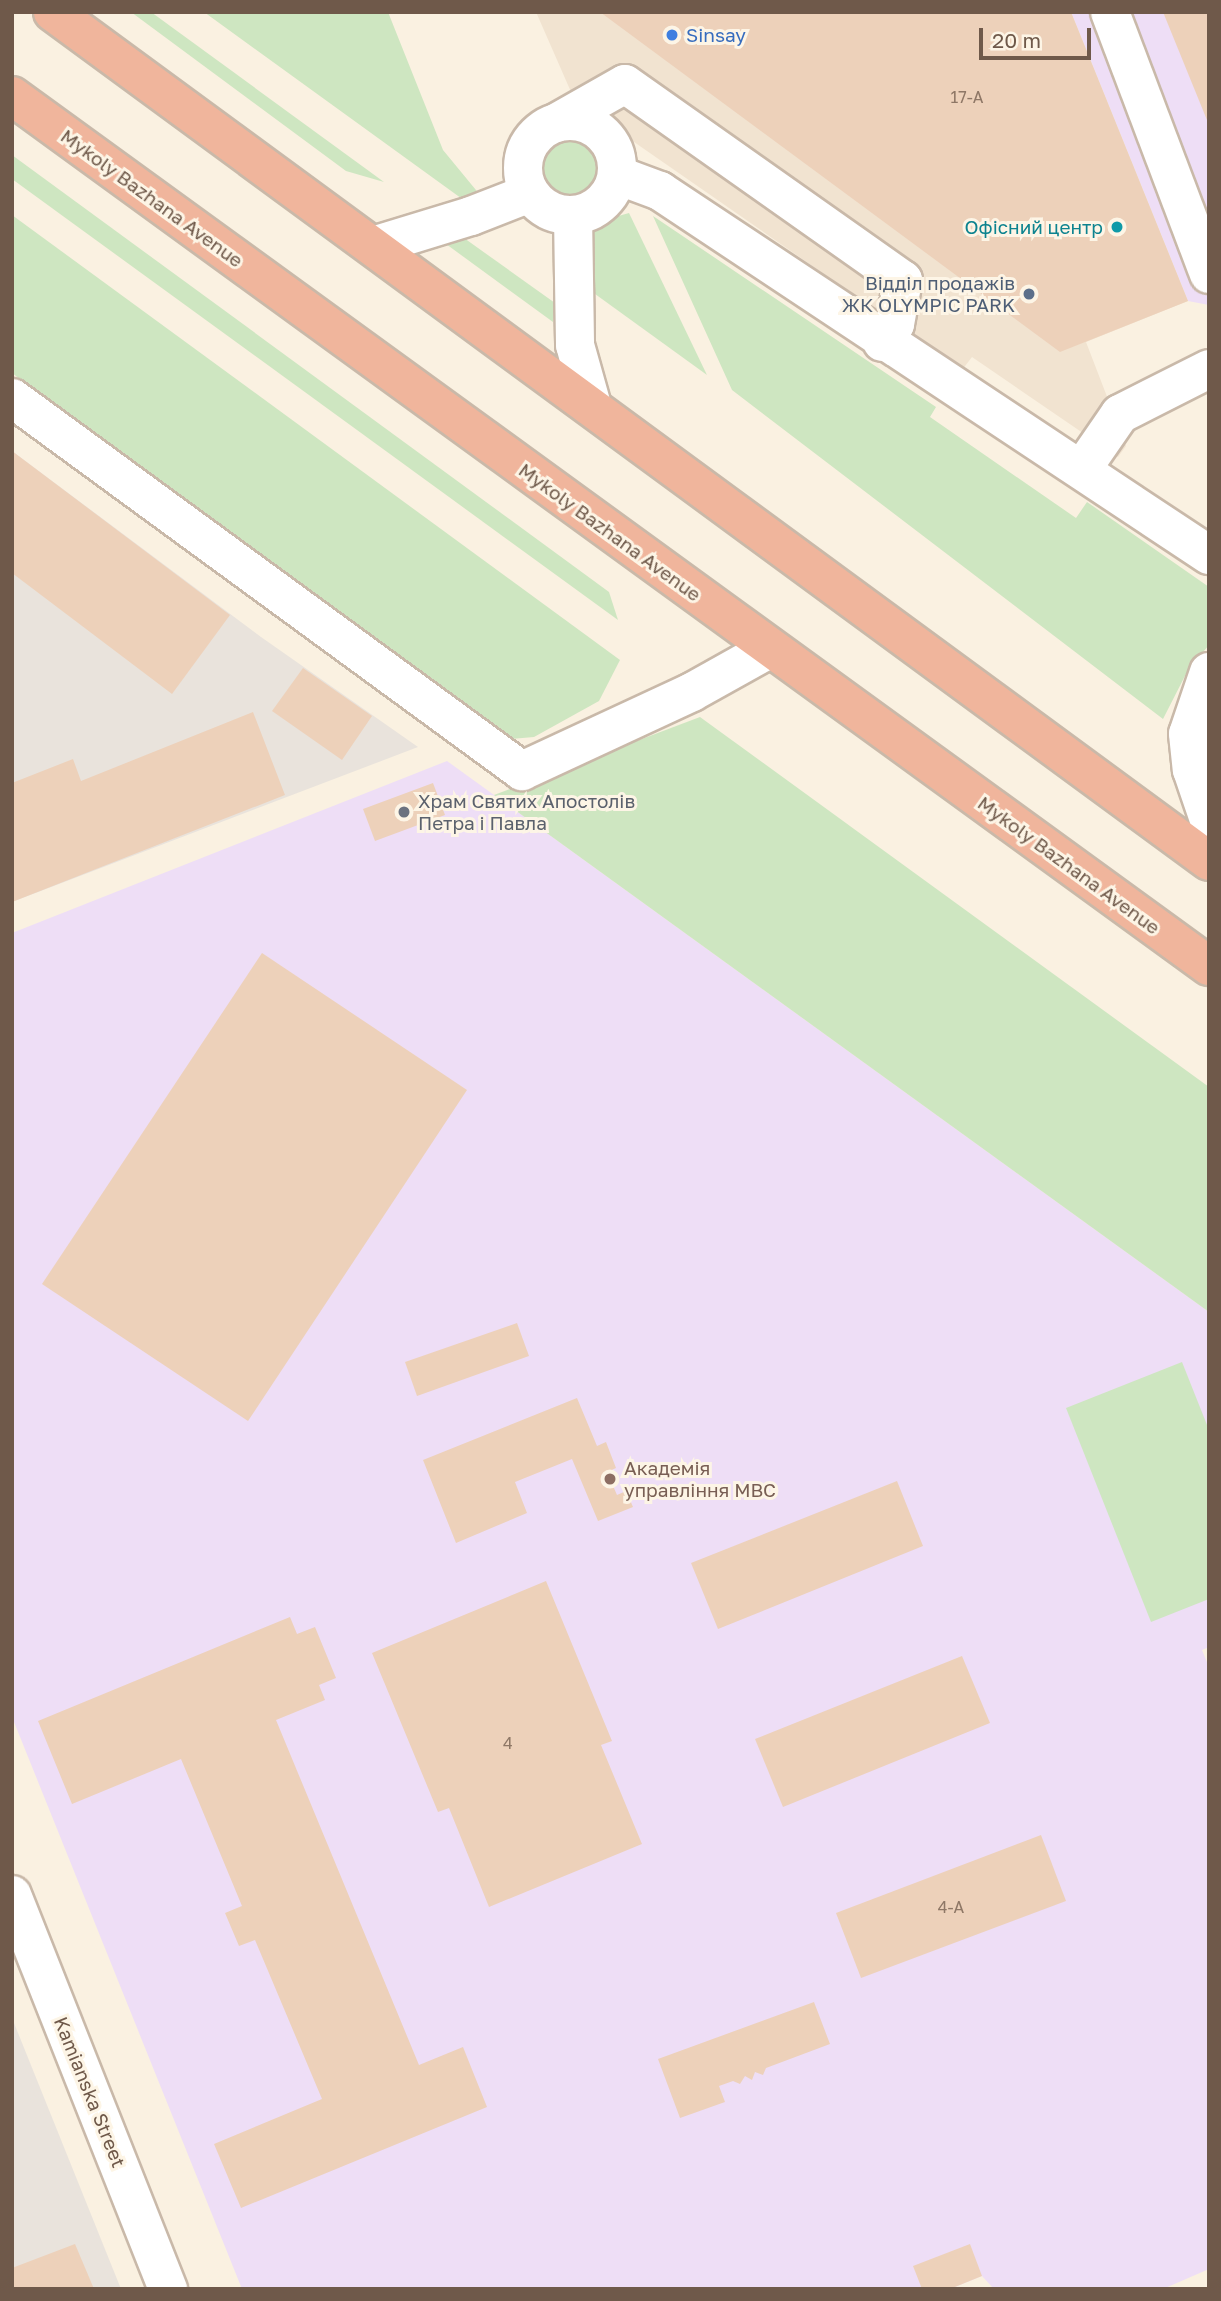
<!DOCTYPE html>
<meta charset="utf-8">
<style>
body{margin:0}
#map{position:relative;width:1221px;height:2301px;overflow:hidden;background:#faf1e1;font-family:"Golos Text",sans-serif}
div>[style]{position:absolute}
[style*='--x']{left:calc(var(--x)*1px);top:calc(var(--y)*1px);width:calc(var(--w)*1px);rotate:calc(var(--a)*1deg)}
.residential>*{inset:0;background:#f1e3d0}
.industrial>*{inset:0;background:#e9e3dc}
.education>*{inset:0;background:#eedef6}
.green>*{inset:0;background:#cee6c1}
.round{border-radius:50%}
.building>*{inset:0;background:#edd1ba}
.roads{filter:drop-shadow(2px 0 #c9b9a9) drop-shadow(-2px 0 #c9b9a9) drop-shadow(0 2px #c9b9a9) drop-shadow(0 -2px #c9b9a9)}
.minor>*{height:38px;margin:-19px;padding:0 19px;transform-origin:19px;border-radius:19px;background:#fff}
.minor>.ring{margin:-19px;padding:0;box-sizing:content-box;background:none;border:38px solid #fff;border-radius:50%}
.highway>*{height:38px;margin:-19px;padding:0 19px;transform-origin:19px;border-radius:19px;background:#f0b59c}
.dots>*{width:19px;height:19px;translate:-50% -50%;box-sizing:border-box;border:4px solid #fdf5e6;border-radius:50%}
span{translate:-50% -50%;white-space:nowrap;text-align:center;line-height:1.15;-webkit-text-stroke:6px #fdf5e6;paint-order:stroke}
.number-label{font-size:16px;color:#8e7766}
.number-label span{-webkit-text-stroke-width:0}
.shop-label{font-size:19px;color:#366cbe}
.left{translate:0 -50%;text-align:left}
.street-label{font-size:19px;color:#6f594a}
.culture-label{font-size:19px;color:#0d838f}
.right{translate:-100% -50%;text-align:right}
.service-label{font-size:19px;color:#4e5e75}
.worship-label{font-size:19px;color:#5b616d}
.education-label{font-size:19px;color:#785e54}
.frame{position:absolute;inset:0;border:14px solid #6f594a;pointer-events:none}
.scale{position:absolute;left:979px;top:28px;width:112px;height:32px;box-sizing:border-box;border:4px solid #6f594a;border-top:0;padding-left:9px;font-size:21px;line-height:24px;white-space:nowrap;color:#6f594a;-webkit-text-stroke:5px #fdf5e6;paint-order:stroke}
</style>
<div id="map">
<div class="residential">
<i style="clip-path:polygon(536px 12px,1071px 12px,1188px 301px,1086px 342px,1126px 446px,1118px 457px,972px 357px,962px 370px,575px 101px)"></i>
</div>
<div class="industrial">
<i style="clip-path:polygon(12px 451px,261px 637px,418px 747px,12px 902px)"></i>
<i style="clip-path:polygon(12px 2018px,121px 2289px,12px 2289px)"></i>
</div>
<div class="education">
<i style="clip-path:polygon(1071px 12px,1209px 12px,1209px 305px,1188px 301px)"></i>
<i style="clip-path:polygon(447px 761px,1209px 1312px,1209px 1647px,1202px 1650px,1209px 1667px,1209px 2269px,1163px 2289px,994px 2289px,982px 2276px,950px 2289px,242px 2289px,12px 1717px,12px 933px)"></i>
</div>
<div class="green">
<i style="clip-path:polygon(131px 12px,151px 12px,384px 182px,346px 171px)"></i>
<i style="clip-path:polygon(204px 12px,388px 12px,443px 150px,485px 201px,465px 201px)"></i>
<i class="round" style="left:535px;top:134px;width:68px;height:68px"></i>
<i style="clip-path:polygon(12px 155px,609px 592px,618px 620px,12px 179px)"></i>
<i style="clip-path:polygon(629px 213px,707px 375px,584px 286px,589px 231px,601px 221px)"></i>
<i style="clip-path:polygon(12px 215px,620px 660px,599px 701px,534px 737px,501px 740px,12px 373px)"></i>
<i style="clip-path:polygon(653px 216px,936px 407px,930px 417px,1076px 518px,1087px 502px,1209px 587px,1209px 645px,1188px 670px,1163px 719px,732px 390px)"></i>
<i style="clip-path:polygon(464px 238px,555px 303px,553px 322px,446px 244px)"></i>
<i style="clip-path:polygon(700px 717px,1209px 1087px,1209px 1312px,494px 795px)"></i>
<i style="clip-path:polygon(1182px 1362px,1209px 1430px,1209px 1599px,1151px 1622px,1066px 1408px)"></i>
</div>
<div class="building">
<i style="clip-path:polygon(600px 12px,1071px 12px,1188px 301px,1060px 352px)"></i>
<i style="clip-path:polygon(1163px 12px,1209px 12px,1209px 125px)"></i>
<i style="clip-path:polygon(12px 451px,230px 615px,172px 694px,12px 573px)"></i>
<i style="clip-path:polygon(303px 668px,372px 716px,342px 760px,272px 711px)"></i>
<i style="clip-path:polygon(253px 712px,285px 795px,12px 902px,12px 783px,73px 759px,81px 781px)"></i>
<i style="clip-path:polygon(433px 783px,445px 815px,375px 841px,363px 809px)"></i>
<i style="clip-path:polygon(262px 953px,467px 1090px,248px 1421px,42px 1284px)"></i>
<i style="clip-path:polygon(517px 1323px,529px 1356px,417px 1396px,405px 1362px)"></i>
<i style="clip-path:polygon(577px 1398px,597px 1446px,606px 1442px,616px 1468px,607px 1472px,617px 1495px,626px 1491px,633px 1507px,598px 1521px,572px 1459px,515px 1482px,527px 1513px,456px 1543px,423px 1460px)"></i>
<i style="clip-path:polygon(897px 1481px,923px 1546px,718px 1629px,691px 1563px)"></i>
<i style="clip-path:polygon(546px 1581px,612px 1741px,601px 1745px,642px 1844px,489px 1907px,449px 1808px,438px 1812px,372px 1653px)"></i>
<i style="clip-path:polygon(290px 1617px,297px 1634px,315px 1627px,336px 1678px,319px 1685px,325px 1700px,276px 1720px,419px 2065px,463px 2047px,487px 2107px,241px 2208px,214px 2144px,322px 2099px,255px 1940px,239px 1946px,225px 1913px,242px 1906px,181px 1759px,72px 1804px,38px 1721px)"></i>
<i style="clip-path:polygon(962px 1656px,990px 1723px,783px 1807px,755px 1739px)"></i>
<i style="clip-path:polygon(1041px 1835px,1066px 1901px,861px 1978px,836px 1913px)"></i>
<i style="clip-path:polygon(814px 2002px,830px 2044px,766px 2068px,763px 2075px,755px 2072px,752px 2080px,745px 2076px,740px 2084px,733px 2081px,719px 2086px,725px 2102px,680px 2118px,658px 2059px)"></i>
<i style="clip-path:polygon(75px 2244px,94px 2289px,12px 2289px,12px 2268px)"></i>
<i style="clip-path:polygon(970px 2244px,982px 2276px,950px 2289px,922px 2289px,913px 2266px)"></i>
</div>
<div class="roads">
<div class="minor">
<i style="--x:1110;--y:12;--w:280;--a:69.3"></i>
<i class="ring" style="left:523px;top:121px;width:56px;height:56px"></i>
<i style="--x:556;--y:123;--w:79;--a:-29.5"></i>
<i style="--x:625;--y:84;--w:340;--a:35.2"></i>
<i style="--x:903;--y:280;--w:45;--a:100.3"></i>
<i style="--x:895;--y:324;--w:22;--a:126"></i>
<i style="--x:617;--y:175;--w:46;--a:20.4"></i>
<i style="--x:660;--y:191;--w:659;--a:33.55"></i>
<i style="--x:573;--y:215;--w:130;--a:89.1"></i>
<i style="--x:575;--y:345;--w:63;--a:74.4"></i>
<i style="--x:373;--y:246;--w:102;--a:-17"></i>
<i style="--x:471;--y:216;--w:63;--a:-21.3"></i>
<i style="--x:12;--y:398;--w:632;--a:36.18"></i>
<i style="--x:522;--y:771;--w:187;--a:-24.9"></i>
<i style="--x:692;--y:692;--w:88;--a:-29.2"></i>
<i style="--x:1082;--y:469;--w:67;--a:-55.4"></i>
<i style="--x:1120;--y:414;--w:100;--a:-26.8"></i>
<i style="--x:1209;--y:672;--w:65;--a:108.7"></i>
<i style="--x:1188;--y:734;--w:36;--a:84"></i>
<i style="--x:1192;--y:770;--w:53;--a:71.2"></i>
<i style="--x:12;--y:1895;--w:424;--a:68.4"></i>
</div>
<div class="highway">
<i style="--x:53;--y:12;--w:1434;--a:36.29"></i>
<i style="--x:12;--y:96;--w:1480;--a:36.01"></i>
</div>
</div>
<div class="dots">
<i style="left:672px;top:35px;background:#3f7fe0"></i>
<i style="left:1117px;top:227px;background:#0f9aa8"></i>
<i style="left:1029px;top:294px;background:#5c6f8a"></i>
<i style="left:404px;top:812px;background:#6b7280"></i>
<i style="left:610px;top:1479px;background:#8d6e63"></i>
</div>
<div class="number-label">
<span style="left:967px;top:97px">17-А</span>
<span style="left:508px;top:1743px">4</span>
<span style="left:951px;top:1907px">4-А</span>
</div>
<div class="shop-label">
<span class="left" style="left:686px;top:35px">Sinsay</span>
</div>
<div class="street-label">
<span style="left:152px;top:198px;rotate:36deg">Mykoly Bazhana Avenue</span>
<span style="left:610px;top:532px;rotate:36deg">Mykoly Bazhana Avenue</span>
<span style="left:1069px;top:865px;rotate:36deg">Mykoly Bazhana Avenue</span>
<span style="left:90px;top:2092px;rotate:68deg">Kamianska Street</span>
</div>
<div class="culture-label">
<span class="right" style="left:1103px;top:227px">Офісний центр</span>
</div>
<div class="service-label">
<span class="right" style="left:1015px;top:294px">Відділ продажів<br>ЖК OLYMPIC PARK</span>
</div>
<div class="worship-label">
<span class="left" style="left:418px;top:812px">Храм Святих Апостолів<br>Петра і Павла</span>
</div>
<div class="education-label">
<span class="left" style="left:624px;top:1479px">Академія<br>управління МВС</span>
</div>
<div class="frame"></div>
<div class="scale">20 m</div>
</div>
